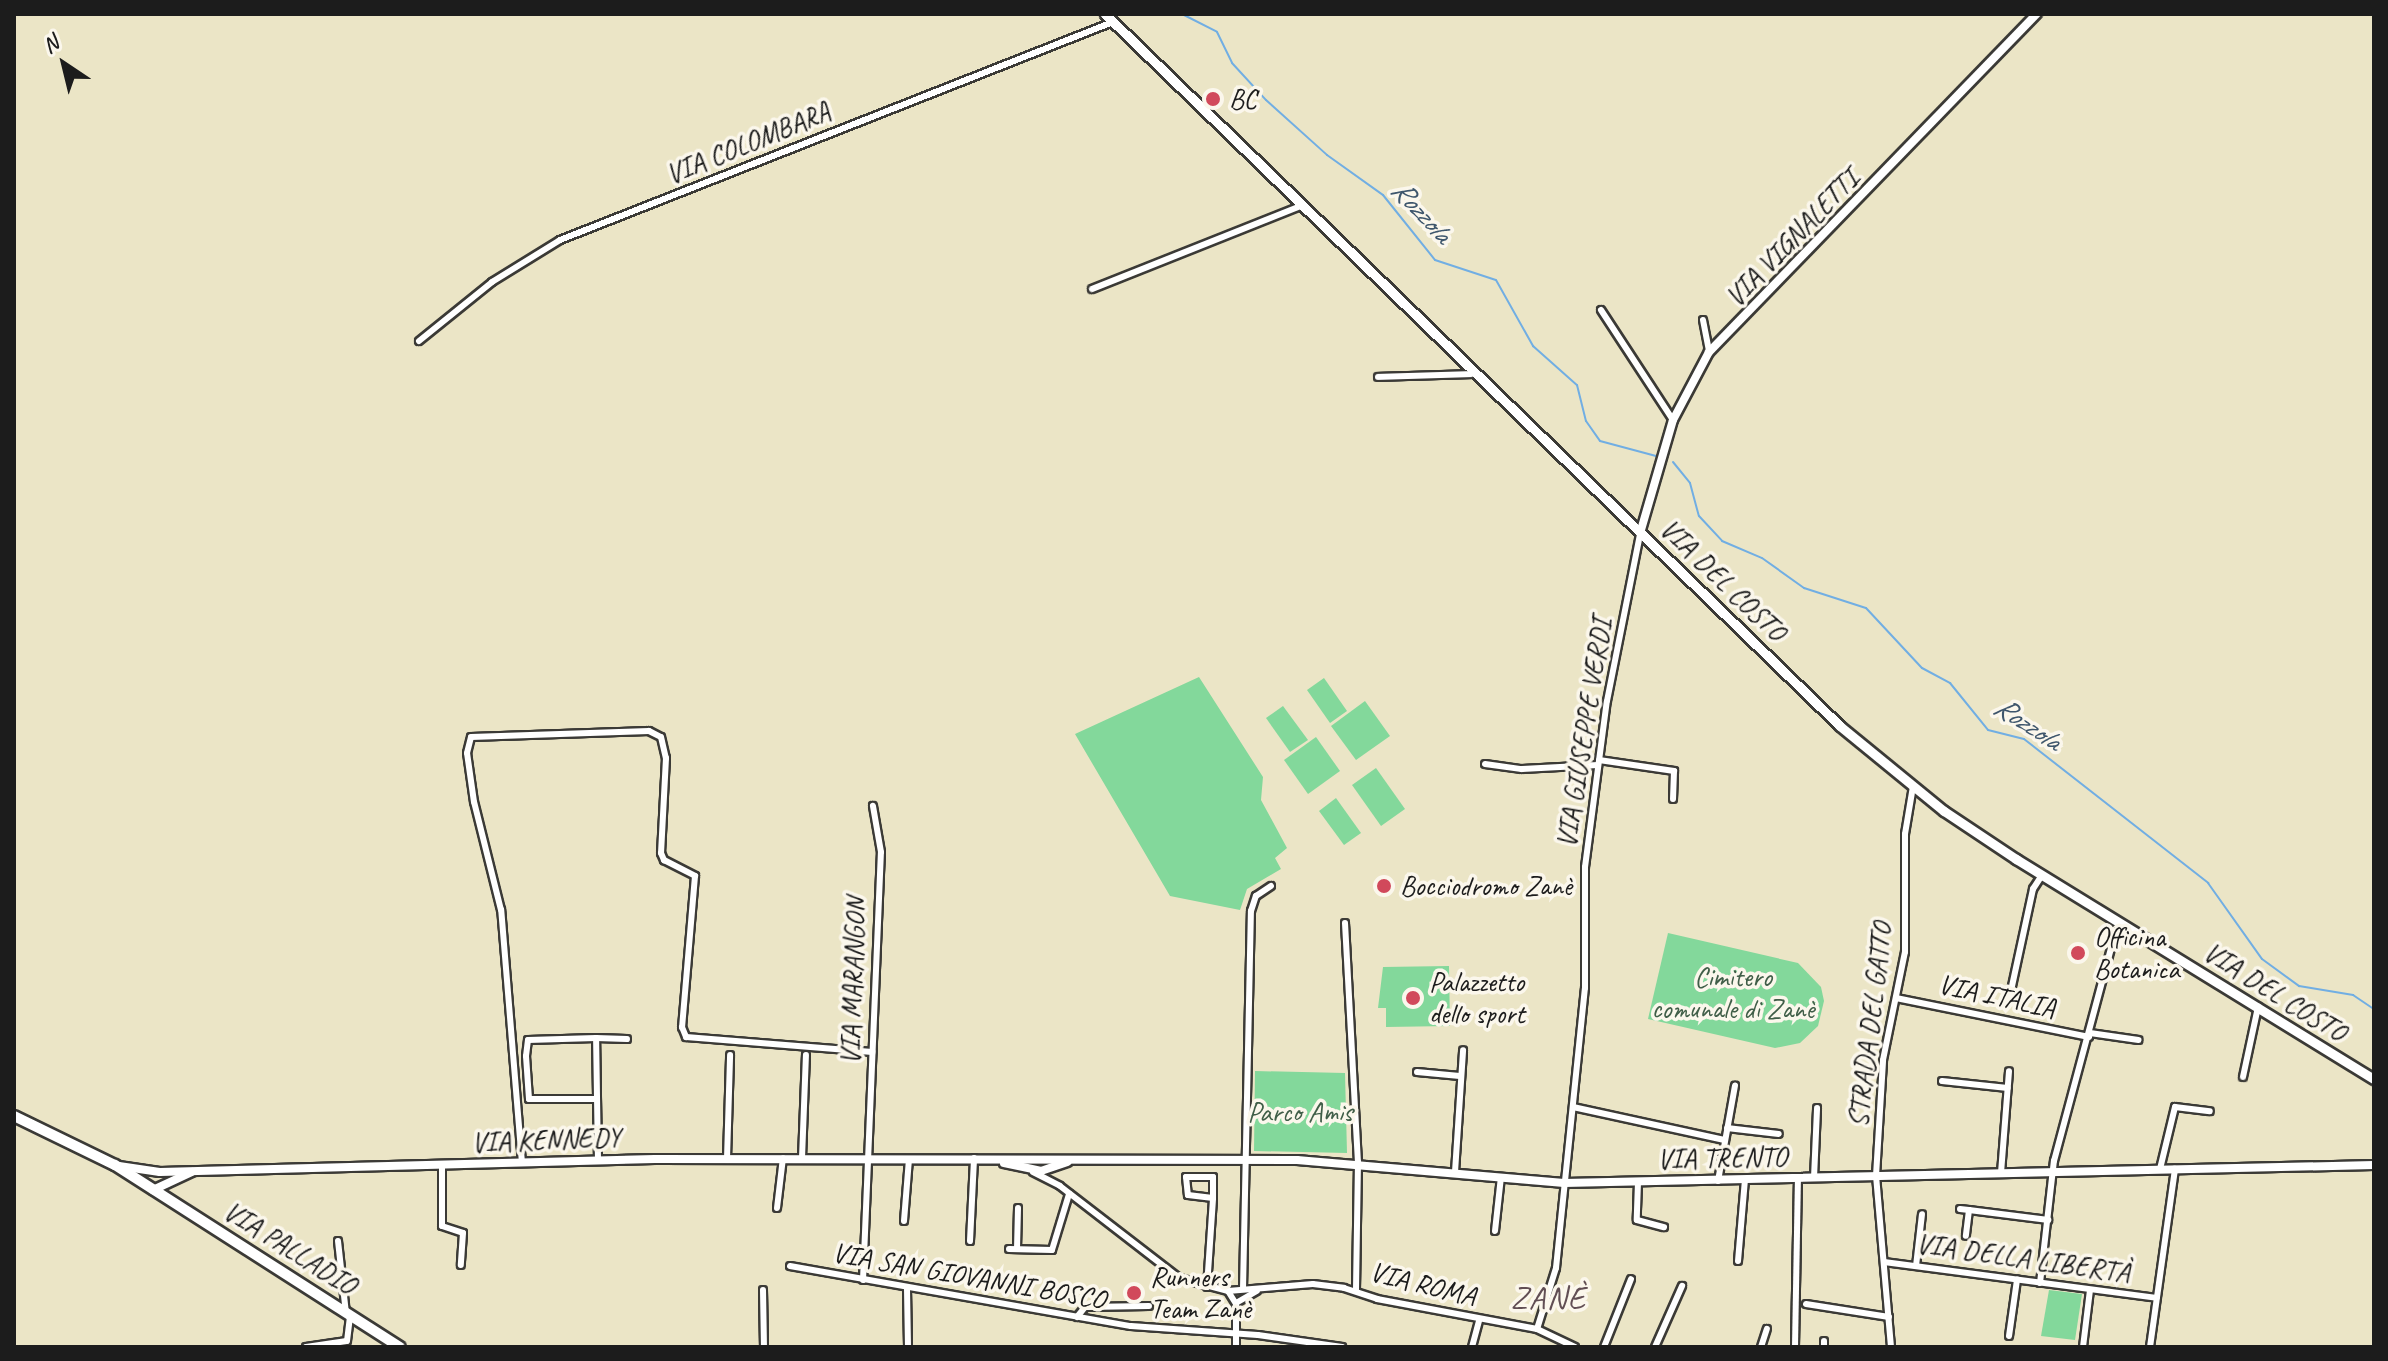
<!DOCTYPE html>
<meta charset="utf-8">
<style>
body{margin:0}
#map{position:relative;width:2388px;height:1361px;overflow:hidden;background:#ebe5c6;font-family:Caveat,sans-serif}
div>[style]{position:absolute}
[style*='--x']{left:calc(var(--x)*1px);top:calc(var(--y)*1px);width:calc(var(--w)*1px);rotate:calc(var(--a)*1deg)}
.green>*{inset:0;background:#83d89b}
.stream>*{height:2px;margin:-1px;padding:0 1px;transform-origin:1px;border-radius:1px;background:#71aee3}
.roads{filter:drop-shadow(2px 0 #3b3a36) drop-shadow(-2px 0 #3b3a36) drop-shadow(0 2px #3b3a36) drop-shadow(0 -2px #3b3a36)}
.minor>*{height:6px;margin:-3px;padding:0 3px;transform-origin:3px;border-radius:3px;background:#fff}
.tertiary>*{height:8px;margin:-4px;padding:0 4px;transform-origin:4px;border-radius:4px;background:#fff}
.secondary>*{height:9px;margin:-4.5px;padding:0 4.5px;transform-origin:4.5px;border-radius:4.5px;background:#fff}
.primary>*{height:10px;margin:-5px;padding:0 5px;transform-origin:5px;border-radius:5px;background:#fff}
.dots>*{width:22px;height:22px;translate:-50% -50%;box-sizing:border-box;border:4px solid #fbf7ec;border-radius:50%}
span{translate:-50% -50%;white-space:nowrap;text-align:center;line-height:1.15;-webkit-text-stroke:7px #fbf7ec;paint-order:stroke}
.poi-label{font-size:28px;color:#1c1c1c}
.left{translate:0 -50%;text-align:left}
.street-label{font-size:28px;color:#1c1c1c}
.park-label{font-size:28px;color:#405e48}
.water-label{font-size:30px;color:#3e566c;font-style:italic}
.quarter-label{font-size:32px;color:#614e54;letter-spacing:2px}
.frame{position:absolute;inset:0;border:16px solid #1c1c1c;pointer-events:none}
.north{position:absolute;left:24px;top:24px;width:80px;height:80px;-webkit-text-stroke:6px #fbf7ec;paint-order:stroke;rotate:325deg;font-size:22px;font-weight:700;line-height:32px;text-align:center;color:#1c1c1c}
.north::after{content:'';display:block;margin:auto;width:28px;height:36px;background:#1c1c1c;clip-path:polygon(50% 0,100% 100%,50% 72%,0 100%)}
</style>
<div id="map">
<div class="green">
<i style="clip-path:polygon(1199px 677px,1263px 777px,1261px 800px,1287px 848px,1275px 858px,1281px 869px,1247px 889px,1240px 910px,1170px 896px,1075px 734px)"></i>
<i style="clip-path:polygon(1324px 678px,1347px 711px,1330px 723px,1307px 690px)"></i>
<i style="clip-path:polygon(1365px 701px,1390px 736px,1356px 760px,1331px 726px)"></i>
<i style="clip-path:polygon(1283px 706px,1308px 740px,1290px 752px,1266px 718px)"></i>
<i style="clip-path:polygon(1316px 737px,1340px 771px,1308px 794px,1284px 760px)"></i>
<i style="clip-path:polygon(1376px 768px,1405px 809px,1381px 826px,1352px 785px)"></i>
<i style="clip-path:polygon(1336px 798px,1361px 833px,1344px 845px,1319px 811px)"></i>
<i style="clip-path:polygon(1668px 933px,1798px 963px,1821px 987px,1824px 1001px,1818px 1026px,1800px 1043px,1775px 1048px,1648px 1019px)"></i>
<i style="clip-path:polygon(1449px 966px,1450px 1026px,1386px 1027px,1386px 1008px,1378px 1008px,1383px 967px)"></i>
<i style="clip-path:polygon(1255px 1071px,1345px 1073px,1347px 1153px,1254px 1151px)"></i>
<i style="clip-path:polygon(2049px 1290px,2082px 1294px,2075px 1340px,2041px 1336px)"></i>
</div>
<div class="stream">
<i style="--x:1182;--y:14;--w:39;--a:27"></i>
<i style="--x:1217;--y:32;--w:34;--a:64"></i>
<i style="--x:1232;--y:63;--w:50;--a:47.4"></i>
<i style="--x:1266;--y:100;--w:82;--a:42"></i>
<i style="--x:1327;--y:155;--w:69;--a:35.5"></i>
<i style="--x:1383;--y:195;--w:83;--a:51.3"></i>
<i style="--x:1435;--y:260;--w:64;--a:18.2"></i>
<i style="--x:1496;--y:280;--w:76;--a:60.7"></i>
<i style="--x:1533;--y:346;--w:59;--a:41.6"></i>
<i style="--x:1577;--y:385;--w:37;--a:76"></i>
<i style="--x:1586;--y:421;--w:24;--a:55"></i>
<i style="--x:1600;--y:441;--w:58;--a:15"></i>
<i style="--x:1673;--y:462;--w:27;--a:51"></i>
<i style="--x:1690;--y:483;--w:34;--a:75"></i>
<i style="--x:1699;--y:516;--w:34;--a:47"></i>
<i style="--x:1722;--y:541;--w:43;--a:23"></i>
<i style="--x:1762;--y:558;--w:52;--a:35.5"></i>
<i style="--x:1804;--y:588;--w:65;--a:17.9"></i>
<i style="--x:1866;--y:608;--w:82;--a:47"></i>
<i style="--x:1922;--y:668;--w:32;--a:28"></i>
<i style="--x:1950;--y:683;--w:60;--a:51"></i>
<i style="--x:1988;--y:730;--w:37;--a:14"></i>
<i style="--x:2024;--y:739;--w:234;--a:38"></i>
<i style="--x:2208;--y:883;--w:93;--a:54.6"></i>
<i style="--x:2262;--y:959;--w:46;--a:36.1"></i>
<i style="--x:2299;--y:986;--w:55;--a:9.5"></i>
<i style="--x:2353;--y:995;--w:25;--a:34"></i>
</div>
<div class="roads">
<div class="minor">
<i style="--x:1092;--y:289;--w:225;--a:-21.7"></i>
<i style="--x:1601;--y:310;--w:131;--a:56.8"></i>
<i style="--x:1703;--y:320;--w:33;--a:79"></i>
<i style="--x:419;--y:341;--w:94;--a:-38.9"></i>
<i style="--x:492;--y:282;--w:80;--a:-31.7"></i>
<i style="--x:560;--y:240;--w:594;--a:-21.52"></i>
<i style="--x:1378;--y:377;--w:93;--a:-1.8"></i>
<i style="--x:1599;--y:760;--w:76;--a:8.3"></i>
<i style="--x:1674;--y:771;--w:28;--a:92"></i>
<i style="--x:1485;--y:764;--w:37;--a:8"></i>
<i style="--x:1522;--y:769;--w:76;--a:-3"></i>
<i style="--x:1345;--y:923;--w:239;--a:86.9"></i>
<i style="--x:1358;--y:1162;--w:128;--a:90.9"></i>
<i style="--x:1896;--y:998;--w:197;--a:11.4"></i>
<i style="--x:2009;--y:1000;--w:114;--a:-77.8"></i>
<i style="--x:2033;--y:889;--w:17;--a:-57"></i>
<i style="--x:2090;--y:1033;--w:49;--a:8.3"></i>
<i style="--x:1417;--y:1072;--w:43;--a:5.3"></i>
<i style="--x:2243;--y:1077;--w:72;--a:-77.9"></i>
<i style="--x:1942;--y:1081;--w:66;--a:6.1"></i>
<i style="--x:595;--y:1099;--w:66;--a:180"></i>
<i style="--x:529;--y:1099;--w:43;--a:-94"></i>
<i style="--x:526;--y:1056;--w:16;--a:-83"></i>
<i style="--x:528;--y:1040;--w:68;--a:-1.7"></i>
<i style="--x:1573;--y:1107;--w:155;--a:12.3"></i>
<i style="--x:1727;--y:1128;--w:52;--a:6.6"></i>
<i style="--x:802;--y:1158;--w:103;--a:-87.8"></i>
<i style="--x:727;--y:1159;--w:104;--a:-88.3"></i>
<i style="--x:598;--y:1160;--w:122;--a:-90.9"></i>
<i style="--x:596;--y:1038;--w:31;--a:2"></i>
<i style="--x:522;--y:1163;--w:254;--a:-94.7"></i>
<i style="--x:501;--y:910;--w:111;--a:-104"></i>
<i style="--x:474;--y:802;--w:49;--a:-98.1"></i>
<i style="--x:467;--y:753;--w:16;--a:-76"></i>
<i style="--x:471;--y:737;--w:178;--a:-1.9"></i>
<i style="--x:649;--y:731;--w:13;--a:27"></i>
<i style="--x:661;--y:737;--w:22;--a:77"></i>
<i style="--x:666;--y:758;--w:95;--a:93"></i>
<i style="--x:661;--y:853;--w:8;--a:67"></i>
<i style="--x:664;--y:860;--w:35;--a:27"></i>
<i style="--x:695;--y:876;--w:152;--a:94.9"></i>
<i style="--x:682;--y:1027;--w:11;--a:68"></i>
<i style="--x:686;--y:1037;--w:187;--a:4.6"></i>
<i style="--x:442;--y:1166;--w:60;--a:90"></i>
<i style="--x:442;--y:1226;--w:22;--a:18"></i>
<i style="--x:463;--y:1233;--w:32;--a:94"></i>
<i style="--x:2160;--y:1169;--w:64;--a:-76.4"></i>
<i style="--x:2175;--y:1107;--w:35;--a:7"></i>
<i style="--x:1033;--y:1172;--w:30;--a:27"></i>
<i style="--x:1060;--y:1186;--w:150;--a:37.7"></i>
<i style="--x:1179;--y:1278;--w:51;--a:14.9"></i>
<i style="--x:1228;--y:1291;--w:85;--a:-4.7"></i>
<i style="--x:1313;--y:1284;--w:31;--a:7"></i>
<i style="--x:1344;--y:1288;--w:35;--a:18"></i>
<i style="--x:1377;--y:1299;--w:163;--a:10.6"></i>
<i style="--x:1537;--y:1329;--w:42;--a:25.3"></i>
<i style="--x:1455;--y:1172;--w:122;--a:-86.2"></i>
<i style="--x:2001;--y:1173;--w:102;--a:-85.5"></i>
<i style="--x:1814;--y:1178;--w:70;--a:-87.5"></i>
<i style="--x:1718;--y:1181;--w:97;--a:-79.9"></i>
<i style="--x:1638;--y:1182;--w:38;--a:92"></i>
<i style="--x:1637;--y:1220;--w:28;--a:15"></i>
<i style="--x:777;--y:1208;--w:50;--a:-83.2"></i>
<i style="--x:1960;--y:1209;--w:9;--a:6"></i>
<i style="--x:1969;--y:1210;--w:26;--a:97"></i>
<i style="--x:1969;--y:1210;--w:80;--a:7.2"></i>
<i style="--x:904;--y:1221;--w:62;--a:-85.4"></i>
<i style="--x:1495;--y:1231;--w:54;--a:-83.7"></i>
<i style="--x:338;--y:1241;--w:72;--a:83.7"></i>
<i style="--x:970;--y:1241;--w:83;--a:-87.2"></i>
<i style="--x:1009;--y:1249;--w:43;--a:1.3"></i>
<i style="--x:1052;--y:1250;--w:59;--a:-73.1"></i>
<i style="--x:1017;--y:1249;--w:41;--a:-88.6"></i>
<i style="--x:1738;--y:1261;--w:81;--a:-85.1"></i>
<i style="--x:1884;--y:1262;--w:275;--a:7.5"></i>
<i style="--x:790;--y:1266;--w:346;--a:10"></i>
<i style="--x:1131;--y:1326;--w:127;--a:4.1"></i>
<i style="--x:1258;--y:1335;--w:85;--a:8.1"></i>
<i style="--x:1916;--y:1266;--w:52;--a:-83.4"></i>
<i style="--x:863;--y:1280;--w:428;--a:-87.6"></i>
<i style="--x:881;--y:852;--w:47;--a:-99.9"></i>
<i style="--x:2040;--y:1283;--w:123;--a:-83.5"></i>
<i style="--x:2054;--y:1161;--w:224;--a:-75"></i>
<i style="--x:2112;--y:945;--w:23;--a:-59"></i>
<i style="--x:1207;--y:1287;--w:89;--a:-86.1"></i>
<i style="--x:1213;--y:1198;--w:21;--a:-90"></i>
<i style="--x:1213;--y:1177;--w:27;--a:180"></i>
<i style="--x:1186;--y:1177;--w:18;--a:84"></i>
<i style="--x:1188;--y:1195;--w:25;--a:7"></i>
<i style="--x:907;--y:1289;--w:58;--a:89"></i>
<i style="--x:1243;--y:1289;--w:378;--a:-88.8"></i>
<i style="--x:1251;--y:911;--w:16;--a:-72"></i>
<i style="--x:1256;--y:896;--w:18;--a:-34"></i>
<i style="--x:763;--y:1290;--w:57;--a:89"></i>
<i style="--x:1228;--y:1291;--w:15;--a:58"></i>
<i style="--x:1236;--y:1304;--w:43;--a:90"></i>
<i style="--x:1236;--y:1303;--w:24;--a:-30"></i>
<i style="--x:1806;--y:1304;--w:84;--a:8.9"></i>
<i style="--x:1077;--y:1317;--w:13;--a:-51"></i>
<i style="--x:1085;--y:1307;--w:64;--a:-0.9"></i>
<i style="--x:1537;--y:1329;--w:64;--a:-72.7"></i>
<i style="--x:1556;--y:1268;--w:281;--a:-84.1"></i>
<i style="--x:1585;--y:988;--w:121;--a:-90"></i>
<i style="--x:1585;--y:867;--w:167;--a:-82.5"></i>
<i style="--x:1607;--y:701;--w:174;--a:-78.8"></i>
<i style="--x:2009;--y:1336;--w:57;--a:-81.9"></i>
<i style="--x:1824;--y:1341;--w:6;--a:90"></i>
<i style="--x:306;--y:1347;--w:41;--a:-8.3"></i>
<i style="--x:347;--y:1341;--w:26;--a:-83"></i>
<i style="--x:1472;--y:1347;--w:28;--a:-75"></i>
<i style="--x:1604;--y:1347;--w:73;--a:-68.3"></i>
<i style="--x:1655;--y:1347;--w:67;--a:-66.1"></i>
<i style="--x:1761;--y:1347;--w:19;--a:-72"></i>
<i style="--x:1795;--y:1347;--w:168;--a:-89"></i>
<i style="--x:1891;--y:1347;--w:172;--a:-95"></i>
<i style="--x:1876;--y:1176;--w:116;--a:-86.5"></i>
<i style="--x:1883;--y:1060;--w:110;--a:-78.5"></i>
<i style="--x:1905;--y:952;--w:118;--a:-90"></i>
<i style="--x:1905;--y:834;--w:49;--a:-80.5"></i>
<i style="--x:2083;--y:1347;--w:57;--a:-83"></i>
<i style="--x:2150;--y:1347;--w:180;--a:-82"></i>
</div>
<div class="tertiary">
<i style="--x:1641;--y:530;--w:115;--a:-73.8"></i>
<i style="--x:1673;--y:420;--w:77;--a:-62.1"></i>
<i style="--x:1709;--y:352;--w:471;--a:-45.9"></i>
<i style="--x:1004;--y:1163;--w:38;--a:12"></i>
<i style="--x:1041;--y:1171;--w:28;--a:-19"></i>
<i style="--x:119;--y:1166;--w:41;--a:8.3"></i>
<i style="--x:160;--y:1172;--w:495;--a:-1.5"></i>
<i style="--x:655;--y:1159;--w:642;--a:0.09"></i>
<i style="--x:1297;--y:1160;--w:268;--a:4.9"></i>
<i style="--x:1564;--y:1183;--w:810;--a:-1.27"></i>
<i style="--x:153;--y:1190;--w:43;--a:-24.8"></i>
</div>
<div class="secondary">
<i style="--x:1105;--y:14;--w:1023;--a:44.09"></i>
<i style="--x:1840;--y:726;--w:134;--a:39.3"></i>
<i style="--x:1944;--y:811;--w:87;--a:33.7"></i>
<i style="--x:2016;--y:859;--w:420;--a:31.6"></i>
</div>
<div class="primary">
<i style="--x:14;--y:1116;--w:112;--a:25.9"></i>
<i style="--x:115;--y:1165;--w:338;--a:32.6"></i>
</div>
</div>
<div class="dots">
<i style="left:1213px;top:99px;background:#d1495b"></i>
<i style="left:1384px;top:886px;background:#d1495b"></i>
<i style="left:2078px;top:953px;background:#d1495b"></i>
<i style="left:1413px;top:998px;background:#d1495b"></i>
<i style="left:1134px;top:1293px;background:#d1495b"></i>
</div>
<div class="poi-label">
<span class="left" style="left:1229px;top:99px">BC</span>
<span class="left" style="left:1400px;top:886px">Bocciodromo Zanè</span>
<span class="left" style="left:2094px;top:953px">Officina<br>Botanica</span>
<span class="left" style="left:1429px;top:998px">Palazzetto<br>dello sport</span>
<span class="left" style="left:1150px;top:1293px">Runners<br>Team Zanè</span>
</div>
<div class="street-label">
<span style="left:748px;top:143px;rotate:-22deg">VIA COLOMBARA</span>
<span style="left:1792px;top:238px;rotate:-46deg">VIA VIGNALETTI</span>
<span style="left:1723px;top:580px;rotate:44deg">VIA DEL COSTO</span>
<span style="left:1584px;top:733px;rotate:-81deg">VIA GIUSEPPE VERDI</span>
<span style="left:853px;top:981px;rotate:-88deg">VIA MARANGON</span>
<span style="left:2275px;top:992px;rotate:32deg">VIA DEL COSTO</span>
<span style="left:1997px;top:996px;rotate:12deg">VIA ITALIA</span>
<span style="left:1870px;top:1025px;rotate:-83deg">STRADA DEL GATTO</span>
<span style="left:546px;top:1140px;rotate:-2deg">VIA KENNEDY</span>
<span style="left:1722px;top:1158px;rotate:-1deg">VIA TRENTO</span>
<span style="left:290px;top:1248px;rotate:32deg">VIA PALLADIO</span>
<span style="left:2023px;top:1258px;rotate:8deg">VIA DELLA LIBERTÀ</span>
<span style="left:969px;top:1276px;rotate:10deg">VIA SAN GIOVANNI BOSCO</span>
<span style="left:1423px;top:1284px;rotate:14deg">VIA ROMA</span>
</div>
<div class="park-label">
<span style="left:1733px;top:993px">Cimitero<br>comunale di Zanè</span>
<span style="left:1300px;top:1112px">Parco Amis</span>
</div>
<div class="water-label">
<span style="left:1422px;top:211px;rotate:47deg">Rozzola</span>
<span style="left:2028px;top:723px;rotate:33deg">Rozzola</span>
</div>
<div class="quarter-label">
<span style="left:1549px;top:1298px">ZANÈ</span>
</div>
<div class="frame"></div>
<div class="north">N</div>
</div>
